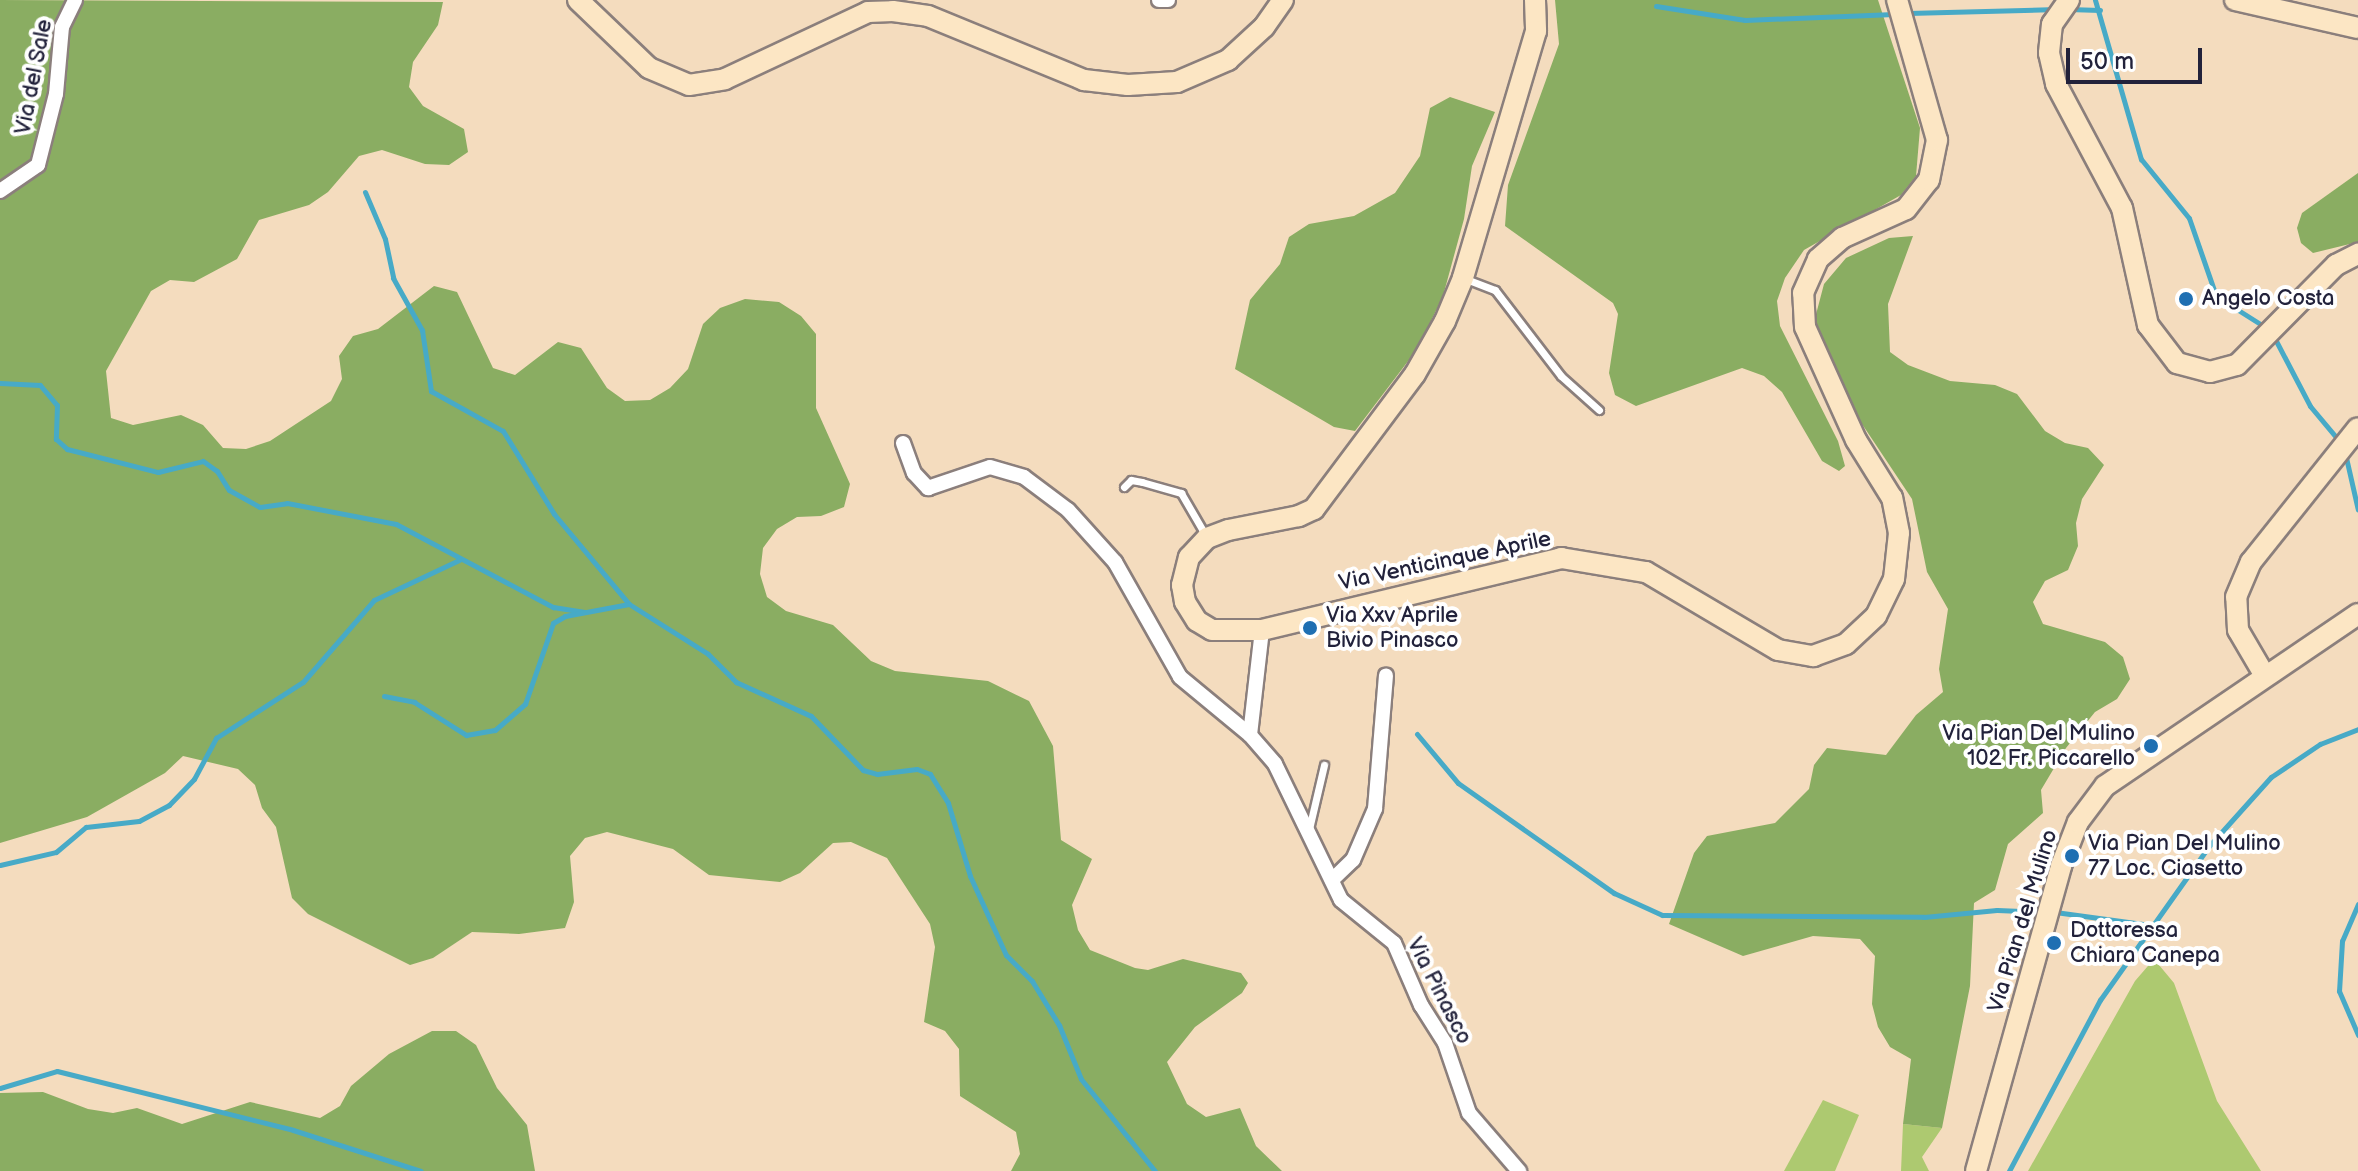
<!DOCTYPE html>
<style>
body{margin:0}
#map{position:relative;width:2358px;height:1171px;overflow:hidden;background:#f4dcbe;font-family:"Balsamiq Sans",sans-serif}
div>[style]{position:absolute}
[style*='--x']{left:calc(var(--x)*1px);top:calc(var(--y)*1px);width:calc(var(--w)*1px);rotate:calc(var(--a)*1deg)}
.green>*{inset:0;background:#adc970}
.forest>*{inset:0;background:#8aad62}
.stream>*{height:5px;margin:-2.5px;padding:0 2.5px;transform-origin:2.5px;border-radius:2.5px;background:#47aac7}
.roads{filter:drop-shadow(2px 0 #8b7f7c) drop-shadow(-2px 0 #8b7f7c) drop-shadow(0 2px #8b7f7c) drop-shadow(0 -2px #8b7f7c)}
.lane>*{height:7px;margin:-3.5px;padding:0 3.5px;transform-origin:3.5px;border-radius:3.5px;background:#fff}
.street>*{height:14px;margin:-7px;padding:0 7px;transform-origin:7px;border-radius:7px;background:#fff}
.secondary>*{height:20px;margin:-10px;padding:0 10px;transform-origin:10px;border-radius:10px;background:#fce6c4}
.dots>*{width:22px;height:22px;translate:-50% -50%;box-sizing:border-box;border:4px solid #fff;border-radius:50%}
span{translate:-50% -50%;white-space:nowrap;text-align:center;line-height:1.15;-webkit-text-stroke:8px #fff;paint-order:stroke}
.street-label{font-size:22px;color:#22223b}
.poi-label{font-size:22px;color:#22223b}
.left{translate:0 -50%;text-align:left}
.right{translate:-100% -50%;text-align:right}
.scale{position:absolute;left:2066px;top:48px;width:136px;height:36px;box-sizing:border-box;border:4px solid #22223b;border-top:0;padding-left:10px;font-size:24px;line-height:28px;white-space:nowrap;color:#22223b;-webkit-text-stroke:6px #fff;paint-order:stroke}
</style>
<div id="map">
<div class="green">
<i style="clip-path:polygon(2154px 959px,2174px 983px,2217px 1101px,2261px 1171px,2028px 1171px,2135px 981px)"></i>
<i style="clip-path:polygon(1823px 1100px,1859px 1115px,1835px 1171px,1784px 1171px)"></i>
<i style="clip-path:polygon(1903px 1124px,1942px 1128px,1922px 1157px,1929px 1171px,1901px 1171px)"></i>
</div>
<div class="forest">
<i style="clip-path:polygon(0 0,443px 2px,438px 25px,413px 62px,409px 87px,423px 106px,464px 129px,468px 152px,449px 165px,425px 164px,382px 150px,359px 156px,328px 192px,309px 205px,259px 220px,237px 259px,194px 282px,170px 280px,151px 291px,106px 371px,111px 418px,133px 425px,181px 415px,203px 425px,223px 448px,246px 449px,270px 441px,331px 401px,342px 379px,339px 356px,353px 336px,378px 329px,434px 286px,457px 292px,493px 368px,515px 375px,558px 342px,581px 348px,607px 388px,625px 401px,650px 400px,670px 388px,688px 369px,703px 324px,720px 308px,745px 299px,779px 302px,801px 316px,816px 334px,816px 408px,850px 484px,844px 507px,821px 516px,797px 517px,777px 529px,763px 548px,760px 574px,767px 597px,786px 611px,833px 625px,871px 661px,895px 671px,988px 681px,1029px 701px,1053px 746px,1061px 840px,1092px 859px,1072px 905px,1078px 930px,1090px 950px,1135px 968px,1148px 970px,1183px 959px,1241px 973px,1248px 983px,1242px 993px,1195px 1027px,1167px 1062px,1187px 1104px,1206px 1117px,1240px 1108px,1256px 1146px,1282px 1171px,1011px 1171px,1020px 1154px,1016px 1132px,960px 1096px,959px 1049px,945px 1031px,924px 1022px,935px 947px,930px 924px,887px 858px,851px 842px,833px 843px,800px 873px,780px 882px,709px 875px,673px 849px,607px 832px,585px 838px,570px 856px,574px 902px,565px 928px,519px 934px,472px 932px,433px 958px,410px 965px,308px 914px,292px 898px,276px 827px,262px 808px,255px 785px,238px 769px,183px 756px,165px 773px,87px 817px,0 843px)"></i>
<i style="clip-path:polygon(1555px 0,1878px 0,1920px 128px,1916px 176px,1901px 195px,1804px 250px,1785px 278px,1777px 301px,1780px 326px,1838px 441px,1845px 466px,1839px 471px,1822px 461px,1782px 392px,1764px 376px,1742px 368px,1636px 406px,1615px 395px,1609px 373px,1618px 314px,1613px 303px,1505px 226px,1508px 185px,1559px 44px)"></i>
<i style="clip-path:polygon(1450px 97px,1495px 112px,1472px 166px,1464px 219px,1443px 296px,1418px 348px,1355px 431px,1334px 427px,1235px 369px,1250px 300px,1280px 264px,1289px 237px,1309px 224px,1354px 216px,1395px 193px,1420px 156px,1430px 108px)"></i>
<i style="clip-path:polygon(2358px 173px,2358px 242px,2313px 253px,2301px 243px,2297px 228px,2302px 213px)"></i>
<i style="clip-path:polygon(1913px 236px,1888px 304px,1890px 352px,1908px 365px,1950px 381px,1995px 385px,2017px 394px,2045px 431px,2065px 443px,2088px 448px,2104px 465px,2082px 499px,2076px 523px,2078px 546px,2068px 570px,2045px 581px,2033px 602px,2043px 624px,2105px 642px,2123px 657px,2130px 679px,2117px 699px,2095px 712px,2066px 748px,2041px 790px,2043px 813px,2008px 844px,1995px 890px,1974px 903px,1970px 986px,1942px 1128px,1903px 1124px,1911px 1059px,1890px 1047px,1878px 1027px,1872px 1004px,1875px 956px,1860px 939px,1813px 936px,1743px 956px,1669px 924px,1694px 853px,1707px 836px,1775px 823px,1809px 789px,1814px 765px,1827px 748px,1886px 755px,1916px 715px,1943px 692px,1939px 669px,1948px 609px,1927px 572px,1912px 499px,1856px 415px,1814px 322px,1824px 284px,1846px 258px,1889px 238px)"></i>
<i style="clip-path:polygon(432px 1031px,456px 1031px,476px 1045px,497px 1088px,527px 1125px,535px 1171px,0 1171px,0 1093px,43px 1092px,88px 1109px,113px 1113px,137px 1108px,182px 1124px,250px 1102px,320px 1118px,340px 1106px,351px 1086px,389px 1054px)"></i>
</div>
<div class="stream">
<i style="--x:2095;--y:0;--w:166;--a:73.9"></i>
<i style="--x:2141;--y:159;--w:76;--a:50.9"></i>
<i style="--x:2189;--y:218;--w:83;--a:70.9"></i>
<i style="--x:2216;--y:296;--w:58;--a:32.3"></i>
<i style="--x:1656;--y:6;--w:90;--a:8.9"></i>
<i style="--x:1745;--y:20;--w:149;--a:-2.3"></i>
<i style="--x:2068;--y:9;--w:32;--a:2"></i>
<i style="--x:1908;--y:13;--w:150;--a:-1.5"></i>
<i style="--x:365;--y:192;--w:51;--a:66.9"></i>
<i style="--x:385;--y:239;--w:40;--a:78"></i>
<i style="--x:393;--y:278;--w:60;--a:60.9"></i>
<i style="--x:422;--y:330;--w:62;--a:81.6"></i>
<i style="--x:431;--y:391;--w:82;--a:29.1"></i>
<i style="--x:503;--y:431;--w:97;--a:58.4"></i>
<i style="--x:554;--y:514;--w:117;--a:50.2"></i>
<i style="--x:629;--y:604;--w:93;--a:32.3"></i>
<i style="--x:708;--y:654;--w:40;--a:45"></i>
<i style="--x:736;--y:682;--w:82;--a:24.4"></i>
<i style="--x:811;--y:716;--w:75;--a:46.1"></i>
<i style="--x:863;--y:770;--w:15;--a:16"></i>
<i style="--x:877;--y:774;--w:40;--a:-7.1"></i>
<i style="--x:917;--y:769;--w:14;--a:21"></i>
<i style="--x:930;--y:774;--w:34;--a:58"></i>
<i style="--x:948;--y:803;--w:76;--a:73.2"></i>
<i style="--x:970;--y:876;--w:87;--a:65.5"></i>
<i style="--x:1006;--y:955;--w:37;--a:45"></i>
<i style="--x:1032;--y:981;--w:52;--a:58.5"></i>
<i style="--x:1059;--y:1025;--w:58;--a:67.8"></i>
<i style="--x:1081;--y:1079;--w:118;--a:51.2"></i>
<i style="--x:2274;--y:337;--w:78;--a:62.4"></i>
<i style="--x:2310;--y:406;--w:48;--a:50"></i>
<i style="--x:0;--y:383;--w:40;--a:2.9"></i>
<i style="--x:40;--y:385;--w:26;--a:50"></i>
<i style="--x:57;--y:405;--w:34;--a:92"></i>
<i style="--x:56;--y:439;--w:15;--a:42"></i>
<i style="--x:67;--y:449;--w:94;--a:14.2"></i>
<i style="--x:158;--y:472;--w:46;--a:-13.7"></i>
<i style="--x:203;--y:461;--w:17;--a:36"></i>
<i style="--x:217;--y:471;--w:22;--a:58"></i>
<i style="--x:229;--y:490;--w:35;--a:29"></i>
<i style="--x:260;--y:507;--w:27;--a:-8"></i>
<i style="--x:287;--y:503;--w:111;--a:10.9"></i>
<i style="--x:396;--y:524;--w:178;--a:27.9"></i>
<i style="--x:553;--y:607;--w:32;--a:9"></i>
<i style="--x:2345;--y:453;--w:58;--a:77.2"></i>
<i style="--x:384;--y:696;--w:31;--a:11"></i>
<i style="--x:414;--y:702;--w:62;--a:32.4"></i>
<i style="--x:466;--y:735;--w:29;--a:-10"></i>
<i style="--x:495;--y:730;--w:40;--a:-41"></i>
<i style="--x:525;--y:704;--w:86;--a:-70.9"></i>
<i style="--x:553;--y:623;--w:14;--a:-30"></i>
<i style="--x:565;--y:616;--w:65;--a:-10.6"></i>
<i style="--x:1417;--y:734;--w:64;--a:50.1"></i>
<i style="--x:1458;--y:783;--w:191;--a:35.2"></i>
<i style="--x:1614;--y:893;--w:53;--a:24.6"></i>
<i style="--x:1662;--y:915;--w:262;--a:0.4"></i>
<i style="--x:1924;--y:917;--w:73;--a:-5.5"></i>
<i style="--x:1997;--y:910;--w:48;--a:2.4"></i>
<i style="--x:0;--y:865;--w:57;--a:-13.1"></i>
<i style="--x:56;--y:852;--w:39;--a:-40"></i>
<i style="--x:86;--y:827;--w:53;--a:-6.5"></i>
<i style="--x:139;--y:821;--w:34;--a:-28"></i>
<i style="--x:169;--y:805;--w:36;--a:-46"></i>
<i style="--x:194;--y:779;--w:47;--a:-61.8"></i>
<i style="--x:216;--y:738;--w:103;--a:-32.8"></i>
<i style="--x:303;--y:682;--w:108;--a:-49.1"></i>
<i style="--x:374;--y:600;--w:94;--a:-25.2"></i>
<i style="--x:2358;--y:904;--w:40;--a:113.4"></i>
<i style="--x:2342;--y:941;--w:50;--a:93.4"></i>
<i style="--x:2339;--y:991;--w:48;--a:66.6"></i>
<i style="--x:2055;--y:912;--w:96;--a:7.8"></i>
<i style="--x:0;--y:1088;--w:59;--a:-16.6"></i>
<i style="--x:57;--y:1071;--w:243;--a:14"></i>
<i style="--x:293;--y:1130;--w:134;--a:17.8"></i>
<i style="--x:2009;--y:1171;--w:194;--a:-62"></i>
<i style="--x:2100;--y:1000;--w:189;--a:-54.7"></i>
<i style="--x:2209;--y:846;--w:93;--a:-48.1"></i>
<i style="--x:2271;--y:777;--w:59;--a:-34"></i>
<i style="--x:2320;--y:744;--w:41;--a:-21.5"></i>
</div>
<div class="roads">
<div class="lane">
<i style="--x:1466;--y:279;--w:31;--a:21"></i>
<i style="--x:1495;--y:290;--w:108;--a:52.5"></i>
<i style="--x:1561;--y:376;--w:51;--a:41.8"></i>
<i style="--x:1124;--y:487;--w:10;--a:-45"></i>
<i style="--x:1131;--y:480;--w:11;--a:10"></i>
<i style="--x:1142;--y:482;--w:41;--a:15.8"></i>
<i style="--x:1181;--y:493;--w:50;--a:59.8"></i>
<i style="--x:1309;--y:829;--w:66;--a:-76.8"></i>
</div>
<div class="street">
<i style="--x:1159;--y:0;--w:9;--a:0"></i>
<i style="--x:0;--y:191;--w:46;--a:-34.4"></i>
<i style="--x:38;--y:165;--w:73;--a:-75.8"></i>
<i style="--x:56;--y:94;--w:67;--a:-84.9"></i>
<i style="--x:62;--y:27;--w:30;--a:-64"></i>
<i style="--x:903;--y:443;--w:32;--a:70"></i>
<i style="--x:914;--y:473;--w:21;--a:47"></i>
<i style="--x:928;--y:488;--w:65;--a:-18.7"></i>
<i style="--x:990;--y:467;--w:35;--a:16"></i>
<i style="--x:1024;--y:477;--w:55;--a:36.9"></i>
<i style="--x:1068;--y:510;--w:70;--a:47.9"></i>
<i style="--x:1115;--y:562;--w:132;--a:60.5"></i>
<i style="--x:1180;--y:677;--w:91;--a:39.6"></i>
<i style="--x:1250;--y:735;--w:38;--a:49"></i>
<i style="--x:1275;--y:764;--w:151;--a:64.1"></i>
<i style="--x:1341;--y:900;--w:68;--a:39.1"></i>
<i style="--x:1394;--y:943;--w:68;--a:66.5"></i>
<i style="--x:1421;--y:1005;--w:45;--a:57.7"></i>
<i style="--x:1445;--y:1043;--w:74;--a:71.1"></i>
<i style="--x:1469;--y:1113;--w:77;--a:49.2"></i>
<i style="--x:1250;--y:735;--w:106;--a:-83.5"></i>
<i style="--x:1332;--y:880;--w:29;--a:-44"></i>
<i style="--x:1353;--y:860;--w:56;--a:-66.7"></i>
<i style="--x:1375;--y:809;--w:134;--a:-85.3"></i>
</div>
<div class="secondary">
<i style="--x:578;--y:0;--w:98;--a:43.8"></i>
<i style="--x:649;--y:68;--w:43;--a:23"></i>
<i style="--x:689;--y:85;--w:36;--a:-9"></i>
<i style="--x:725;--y:79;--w:158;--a:-25.1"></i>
<i style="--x:868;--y:12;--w:25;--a:-2"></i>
<i style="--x:893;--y:11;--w:35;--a:8"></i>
<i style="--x:928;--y:16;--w:169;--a:22.3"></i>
<i style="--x:1084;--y:80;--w:44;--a:6.5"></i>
<i style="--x:1128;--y:85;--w:49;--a:-3.5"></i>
<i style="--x:1177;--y:82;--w:56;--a:-23.3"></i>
<i style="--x:1228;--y:60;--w:49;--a:-42.5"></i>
<i style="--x:1264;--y:27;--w:33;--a:-55"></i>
<i style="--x:1535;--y:0;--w:31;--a:88"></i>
<i style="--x:1536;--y:31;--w:258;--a:106.5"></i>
<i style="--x:1463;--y:278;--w:47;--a:112.7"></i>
<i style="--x:1445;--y:321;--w:61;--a:119.5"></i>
<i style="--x:1415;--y:374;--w:169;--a:126.8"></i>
<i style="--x:1314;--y:509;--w:17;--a:155"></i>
<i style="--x:1299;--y:516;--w:72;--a:168.8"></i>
<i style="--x:1228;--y:530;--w:22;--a:159"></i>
<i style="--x:1207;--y:538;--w:26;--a:133"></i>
<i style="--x:1189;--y:557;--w:29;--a:104"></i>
<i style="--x:1182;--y:585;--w:17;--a:80"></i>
<i style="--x:1185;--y:602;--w:22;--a:58"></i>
<i style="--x:1197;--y:621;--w:17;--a:31"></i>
<i style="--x:1212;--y:630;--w:50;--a:0"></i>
<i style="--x:1262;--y:630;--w:308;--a:-13.5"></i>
<i style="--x:1561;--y:558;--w:86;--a:9.4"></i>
<i style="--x:1646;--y:572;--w:153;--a:30.6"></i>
<i style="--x:1778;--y:650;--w:36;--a:10"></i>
<i style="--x:1813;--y:656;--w:35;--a:-20"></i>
<i style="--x:1846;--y:644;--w:41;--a:-43"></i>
<i style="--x:1876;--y:616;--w:41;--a:-64.1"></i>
<i style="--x:1894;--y:579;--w:46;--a:-83.8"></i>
<i style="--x:1899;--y:533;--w:36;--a:-101"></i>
<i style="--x:1892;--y:498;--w:68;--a:-121.8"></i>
<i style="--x:1856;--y:440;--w:124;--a:-114.3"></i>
<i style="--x:1805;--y:327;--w:34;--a:-93"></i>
<i style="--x:1803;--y:293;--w:37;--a:-66"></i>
<i style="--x:1818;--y:259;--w:32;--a:-41"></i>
<i style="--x:1842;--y:238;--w:70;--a:-24.4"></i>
<i style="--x:1906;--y:209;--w:37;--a:-52"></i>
<i style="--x:1929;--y:180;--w:41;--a:-78.7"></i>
<i style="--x:1937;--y:140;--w:146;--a:-105.9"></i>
<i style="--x:2069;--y:0;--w:29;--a:125"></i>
<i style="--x:2052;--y:24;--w:29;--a:96"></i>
<i style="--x:2049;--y:53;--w:32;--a:77"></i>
<i style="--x:2056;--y:84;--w:140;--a:62"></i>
<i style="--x:2122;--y:208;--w:120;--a:77.5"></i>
<i style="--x:2148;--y:325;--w:48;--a:52.7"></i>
<i style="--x:2177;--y:363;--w:34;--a:15"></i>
<i style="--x:2210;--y:372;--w:28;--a:-15"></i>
<i style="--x:2237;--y:365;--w:141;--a:-45.3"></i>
<i style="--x:2336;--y:265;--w:25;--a:-27"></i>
<i style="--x:2235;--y:0;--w:126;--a:12.8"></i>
<i style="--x:2265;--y:676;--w:53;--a:-120.4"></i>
<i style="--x:2238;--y:630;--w:33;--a:-93"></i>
<i style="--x:2236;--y:597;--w:38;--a:-67"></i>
<i style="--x:2251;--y:562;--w:171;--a:-51.4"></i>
<i style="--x:1976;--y:1171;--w:317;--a:-74.4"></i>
<i style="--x:2061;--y:866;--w:47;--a:-68.9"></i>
<i style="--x:2078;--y:822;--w:45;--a:-53.1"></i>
<i style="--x:2105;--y:786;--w:306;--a:-34.2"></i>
</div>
</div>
<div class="dots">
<i style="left:2186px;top:299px;background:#1f6fb2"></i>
<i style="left:1310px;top:628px;background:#1f6fb2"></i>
<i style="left:2151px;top:746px;background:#1f6fb2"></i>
<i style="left:2072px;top:856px;background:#1f6fb2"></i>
<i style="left:2054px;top:943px;background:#1f6fb2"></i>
</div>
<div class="street-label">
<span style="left:34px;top:77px;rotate:-79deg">Via del Sale</span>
<span style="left:1445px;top:561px;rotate:-12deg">Via Venticinque Aprile</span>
<span style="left:2023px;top:921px;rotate:-73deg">Via Pian del Mulino</span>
<span style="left:1439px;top:991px;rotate:63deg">Via Pinasco</span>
</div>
<div class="poi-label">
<span class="left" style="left:2202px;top:299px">Angelo Costa</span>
<span class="left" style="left:1326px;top:628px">Via Xxv Aprile<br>Bivio Pinasco</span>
<span class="right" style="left:2135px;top:746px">Via Pian Del Mulino<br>102 Fr. Piccarello</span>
<span class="left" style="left:2088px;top:856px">Via Pian Del Mulino<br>77 Loc. Ciasetto</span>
<span class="left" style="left:2070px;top:943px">Dottoressa<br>Chiara Canepa</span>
</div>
<div class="scale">50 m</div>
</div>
